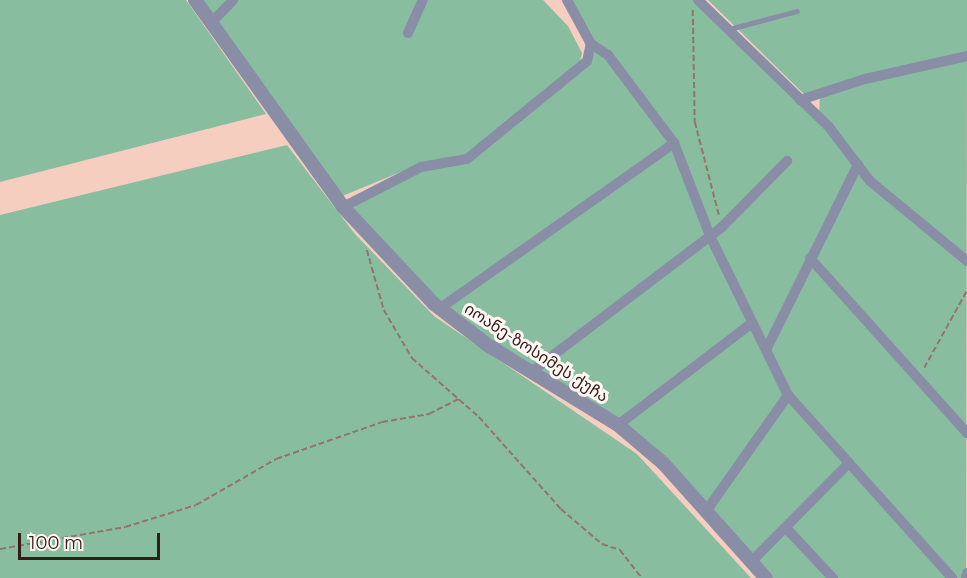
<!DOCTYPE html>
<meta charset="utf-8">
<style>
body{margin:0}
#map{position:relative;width:967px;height:578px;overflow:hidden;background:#f6cec0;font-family:Montserrat,"Noto Sans Georgian",sans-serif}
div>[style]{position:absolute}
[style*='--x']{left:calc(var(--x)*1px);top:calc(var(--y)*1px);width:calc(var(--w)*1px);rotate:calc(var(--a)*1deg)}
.green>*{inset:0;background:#89bd9f}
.path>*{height:1.5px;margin-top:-0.75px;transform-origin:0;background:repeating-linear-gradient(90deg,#947469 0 6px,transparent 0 9px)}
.service>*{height:5px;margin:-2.5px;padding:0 2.5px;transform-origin:2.5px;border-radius:2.5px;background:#898da6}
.minor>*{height:10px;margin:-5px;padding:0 5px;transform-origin:5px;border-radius:5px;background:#898da6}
.tertiary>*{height:14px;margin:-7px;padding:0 7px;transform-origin:7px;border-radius:7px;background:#898da6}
span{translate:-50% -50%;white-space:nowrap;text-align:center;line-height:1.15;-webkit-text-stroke:6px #fef7f5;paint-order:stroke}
.street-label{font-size:16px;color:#351c14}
.scale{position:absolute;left:18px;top:533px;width:142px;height:27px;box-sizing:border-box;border:3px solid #351c14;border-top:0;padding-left:8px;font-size:18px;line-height:21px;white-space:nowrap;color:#351c14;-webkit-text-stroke:4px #fef7f5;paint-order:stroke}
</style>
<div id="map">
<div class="green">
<i style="clip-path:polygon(0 0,186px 0,266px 114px,0 182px)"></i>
<i style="clip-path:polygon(200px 0,543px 0,568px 26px,582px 53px,580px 62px,468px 154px,415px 166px,340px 197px)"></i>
<i style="clip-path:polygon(567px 0,698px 0,819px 116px,820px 95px,967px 56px,966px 578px,766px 578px,663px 463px,439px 309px,343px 207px,379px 184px,467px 159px,590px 56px)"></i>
<i style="clip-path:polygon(708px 0,967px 0,967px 54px,806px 96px)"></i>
<i style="clip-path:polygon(287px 145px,355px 234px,434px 316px,637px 454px,751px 578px,0 578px,0 215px)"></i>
</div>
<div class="path">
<i style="--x:693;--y:10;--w:112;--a:89"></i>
<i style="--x:695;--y:122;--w:96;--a:75.5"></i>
<i style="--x:367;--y:250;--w:62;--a:74.2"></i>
<i style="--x:384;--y:310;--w:56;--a:59.7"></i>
<i style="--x:412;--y:358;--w:89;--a:41.4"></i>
<i style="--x:479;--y:417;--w:123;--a:48.3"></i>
<i style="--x:561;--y:509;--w:54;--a:40.5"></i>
<i style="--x:602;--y:544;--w:19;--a:18"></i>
<i style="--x:620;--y:550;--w:36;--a:52"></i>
<i style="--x:924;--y:368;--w:89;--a:-61.1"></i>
<i style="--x:0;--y:549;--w:127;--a:-10"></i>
<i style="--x:125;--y:527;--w:74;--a:-17.2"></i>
<i style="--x:196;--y:505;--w:92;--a:-29.9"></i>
<i style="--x:276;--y:459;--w:112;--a:-19.2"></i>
<i style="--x:382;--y:422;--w:48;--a:-9.7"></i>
<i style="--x:429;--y:414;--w:33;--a:-27"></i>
</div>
<div class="service">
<i style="--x:729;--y:29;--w:70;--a:-14.8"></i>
</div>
<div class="minor">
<i style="--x:698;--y:0;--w:182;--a:44.1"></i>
<i style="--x:829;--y:127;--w:68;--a:52.8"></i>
<i style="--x:870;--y:181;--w:126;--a:39.5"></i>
<i style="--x:211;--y:23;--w:32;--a:-46"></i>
<i style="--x:408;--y:33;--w:36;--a:-66"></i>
<i style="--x:591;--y:44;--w:20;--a:33"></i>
<i style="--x:608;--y:55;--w:110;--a:53.1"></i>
<i style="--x:674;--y:143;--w:100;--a:68.8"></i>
<i style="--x:710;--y:236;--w:177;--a:63.9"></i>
<i style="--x:788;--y:395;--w:246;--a:48.1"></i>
<i style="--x:800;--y:100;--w:68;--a:-17.9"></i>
<i style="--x:865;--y:79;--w:105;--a:-12.7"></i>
<i style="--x:343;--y:207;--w:88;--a:-27.1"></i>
<i style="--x:421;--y:167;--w:47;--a:-9.9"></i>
<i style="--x:467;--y:159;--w:155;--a:-39.2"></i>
<i style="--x:587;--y:61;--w:17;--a:-77"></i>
<i style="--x:591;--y:44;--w:50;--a:-118.6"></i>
<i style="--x:810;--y:258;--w:235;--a:48.1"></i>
<i style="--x:439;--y:309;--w:288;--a:-35.2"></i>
<i style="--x:766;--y:350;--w:207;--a:-63.6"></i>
<i style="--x:531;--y:372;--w:240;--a:-37.2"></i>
<i style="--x:722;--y:227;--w:93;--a:-45.4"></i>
<i style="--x:618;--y:425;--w:168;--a:-37.3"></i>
<i style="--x:707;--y:510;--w:141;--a:-54.8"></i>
<i style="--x:786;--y:528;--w:69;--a:46.8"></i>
<i style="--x:752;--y:561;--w:138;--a:-45.3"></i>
<i style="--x:966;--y:578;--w:5;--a:-79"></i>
</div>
<div class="tertiary">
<i style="--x:195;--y:0;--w:254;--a:54.4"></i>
<i style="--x:343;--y:207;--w:133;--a:46.8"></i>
<i style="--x:434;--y:304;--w:69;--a:37.4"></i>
<i style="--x:489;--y:346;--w:151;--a:31.5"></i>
<i style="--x:618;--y:425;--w:59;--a:40.2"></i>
<i style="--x:663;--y:463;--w:154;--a:48.2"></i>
</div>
<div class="street-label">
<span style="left:536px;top:353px;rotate:33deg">იოანე-ზოსიმეს ქუჩა</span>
</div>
<div class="scale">100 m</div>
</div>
